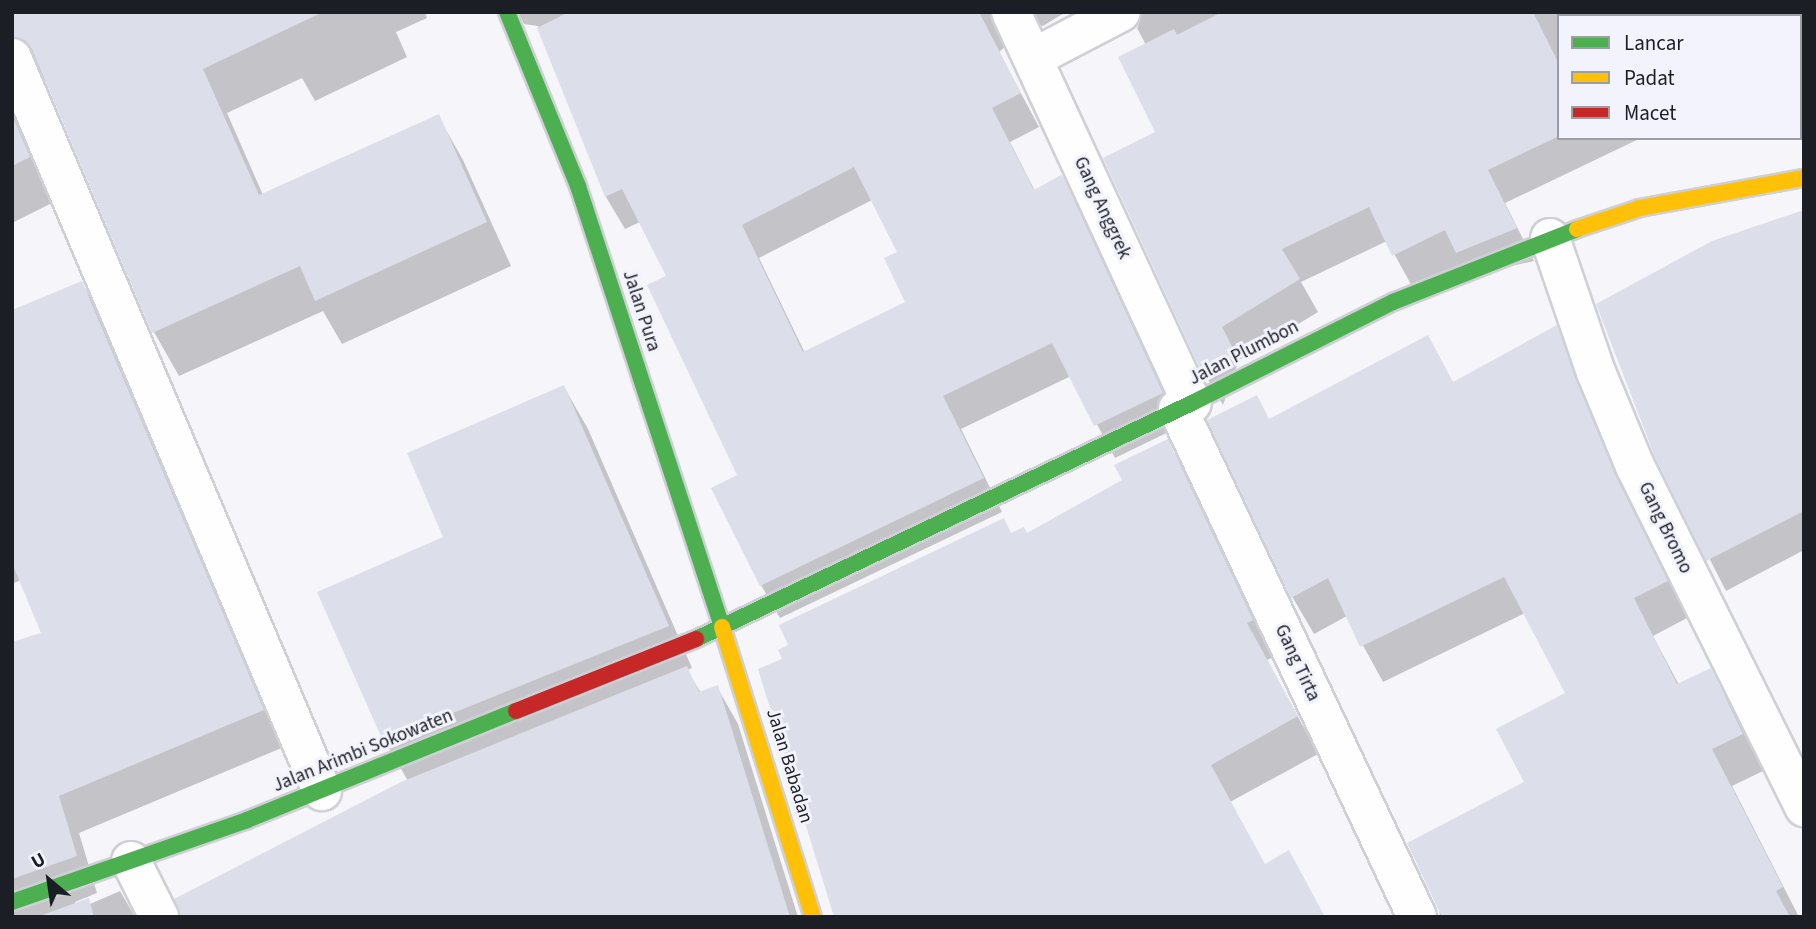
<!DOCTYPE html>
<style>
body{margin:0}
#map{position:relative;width:1816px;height:929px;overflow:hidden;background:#f5f5fa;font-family:"Source Sans 3",sans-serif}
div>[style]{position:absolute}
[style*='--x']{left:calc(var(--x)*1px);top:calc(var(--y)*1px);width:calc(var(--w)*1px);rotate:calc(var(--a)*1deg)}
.shadow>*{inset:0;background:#0003}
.building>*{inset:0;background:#dcdeea}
.roads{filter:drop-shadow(2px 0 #ced0d6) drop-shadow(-2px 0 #ced0d6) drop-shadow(0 2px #ced0d6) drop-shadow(0 -2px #ced0d6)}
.street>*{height:38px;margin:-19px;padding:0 19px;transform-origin:19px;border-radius:19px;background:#fefefe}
.fast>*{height:16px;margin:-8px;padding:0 8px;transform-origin:8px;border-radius:8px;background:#4caf50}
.slow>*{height:16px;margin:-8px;padding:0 8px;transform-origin:8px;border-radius:8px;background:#ffc107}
.jam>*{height:16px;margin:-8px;padding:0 8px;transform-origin:8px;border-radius:8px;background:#c62828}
span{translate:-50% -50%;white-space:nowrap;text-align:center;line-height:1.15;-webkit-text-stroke:6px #f2f3fd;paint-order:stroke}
.street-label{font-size:19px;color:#1c1e26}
.frame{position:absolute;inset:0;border:14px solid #1c1e26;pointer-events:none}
.legend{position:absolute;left:1557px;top:14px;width:245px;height:126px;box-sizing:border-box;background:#f2f3fd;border:2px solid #9c9ea7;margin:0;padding:9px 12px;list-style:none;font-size:21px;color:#1c1e26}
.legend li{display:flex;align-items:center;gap:14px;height:35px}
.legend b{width:35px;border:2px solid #9c9ea7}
.north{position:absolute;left:14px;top:845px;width:70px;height:70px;-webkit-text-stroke:5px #f2f3fd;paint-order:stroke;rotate:331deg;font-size:19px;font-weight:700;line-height:28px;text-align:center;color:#1c1e26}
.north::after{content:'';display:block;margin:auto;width:24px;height:32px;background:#1c1e26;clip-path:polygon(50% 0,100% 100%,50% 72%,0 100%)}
</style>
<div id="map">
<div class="shadow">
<i style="clip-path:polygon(12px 12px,425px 12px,427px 18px,396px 32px,407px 57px,315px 101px,302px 78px,227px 113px,263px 195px,438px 116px,463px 160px,511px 266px,342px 344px,323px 311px,179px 376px,154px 332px,48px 82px,40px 80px,54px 202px,12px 223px)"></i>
<i style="clip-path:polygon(evenodd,518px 12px,1066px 12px,1043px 26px,1032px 23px,999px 52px,1039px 127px,1010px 142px,1035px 191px,1062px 179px,1082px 213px,1181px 426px,1115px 458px,1071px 376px,961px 429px,1002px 512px,780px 618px,761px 585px,740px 475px,668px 277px,640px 222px,625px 229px,606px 197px,538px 26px,524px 24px,518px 12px,872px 200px,899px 252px,908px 303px,805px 353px,759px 258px,872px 200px)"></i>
<i style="clip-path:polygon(1130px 12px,1804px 12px,1804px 135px,1800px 128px,1800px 16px,1559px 16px,1559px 138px,1641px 138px,1505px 203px,1534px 261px,1413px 288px,1387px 241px,1301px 282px,1318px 312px,1239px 360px,1223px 405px,1204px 373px,1105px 159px,1158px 133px,1146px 45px,1137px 28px,1139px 24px)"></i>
<i style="clip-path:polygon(1804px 212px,1804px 550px,1726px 591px,1657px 456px)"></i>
<i style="clip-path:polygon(82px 283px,103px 320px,284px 747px,79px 833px,97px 893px,75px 902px,76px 905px,90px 904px,120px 891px,135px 917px,12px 917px,12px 643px,44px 634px,21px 580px,12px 584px,12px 312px)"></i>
<i style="clip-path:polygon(1556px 327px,1577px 364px,1635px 513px,1687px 618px,1653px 636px,1679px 685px,1710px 670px,1731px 707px,1763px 771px,1732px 786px,1799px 917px,1440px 917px,1439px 908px,1526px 783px,1567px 694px,1525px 613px,1383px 682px,1347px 616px,1314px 634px,1293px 598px,1210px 421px,1270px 420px,1454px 384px)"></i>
<i style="clip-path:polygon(564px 387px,588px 429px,692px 668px,687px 670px,701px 693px,717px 687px,738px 724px,798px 917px,182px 917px,408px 781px,385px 741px,319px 593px,445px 537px)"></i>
<i style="clip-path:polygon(1167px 441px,1188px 478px,1273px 657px,1267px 660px,1318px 754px,1230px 802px,1265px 866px,1324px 917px,785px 660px,1012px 535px,1027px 535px,1124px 481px)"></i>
</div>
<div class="building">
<i style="clip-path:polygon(12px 12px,323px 12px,203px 69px,259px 195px,439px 114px,487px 222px,315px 301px,300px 266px,152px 333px,32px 49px,25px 40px,12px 37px)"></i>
<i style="clip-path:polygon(evenodd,569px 12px,979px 12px,1021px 93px,992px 108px,1034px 190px,1061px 175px,1064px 178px,1163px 393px,1094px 426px,1052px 343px,943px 396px,984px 478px,760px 586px,711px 488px,737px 475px,647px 285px,666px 276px,622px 189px,605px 197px,537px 28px,569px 12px,854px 167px,897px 252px,884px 258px,905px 302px,803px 352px,742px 225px,854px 167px)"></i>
<i style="clip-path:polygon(1222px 12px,1533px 12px,1559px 64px,1559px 136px,1488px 170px,1517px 228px,1456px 253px,1445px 230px,1392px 256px,1369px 207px,1282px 249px,1300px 279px,1222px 327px,1237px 356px,1202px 373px,1103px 158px,1155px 132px,1118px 57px,1174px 29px,1177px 35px)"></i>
<i style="clip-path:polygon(12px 115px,30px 157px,12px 166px)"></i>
<i style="clip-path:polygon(1804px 210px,1804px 511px,1706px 561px,1655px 457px,1596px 304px,1712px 241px)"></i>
<i style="clip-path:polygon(82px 281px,264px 710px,59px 796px,77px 856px,12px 879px,12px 642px,41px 633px,12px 563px,12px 310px)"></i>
<i style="clip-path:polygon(1557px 325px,1615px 474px,1668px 581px,1634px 598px,1677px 684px,1711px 668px,1743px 734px,1712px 749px,1783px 887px,1776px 891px,1790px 917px,1442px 917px,1407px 843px,1524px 782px,1496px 729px,1565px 693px,1504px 577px,1360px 647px,1328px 578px,1291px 598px,1207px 420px,1257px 395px,1269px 419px,1428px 335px,1453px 382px)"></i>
<i style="clip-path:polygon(564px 385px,669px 626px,383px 741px,317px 592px,443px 537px,407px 453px)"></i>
<i style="clip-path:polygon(1168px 439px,1253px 620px,1247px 623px,1298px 716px,1211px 765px,1265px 864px,1289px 850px,1325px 917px,834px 917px,758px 669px,782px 659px,778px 650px,788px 645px,779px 625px,1004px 518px,1011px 533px,1024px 527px,1027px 533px,1122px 480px,1114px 465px)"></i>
<i style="clip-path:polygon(687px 666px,699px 692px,718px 685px,790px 917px,181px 917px,174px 899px,401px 782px)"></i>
<i style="clip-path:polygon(89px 898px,94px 917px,37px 917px)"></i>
</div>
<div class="roads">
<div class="street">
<i style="--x:1011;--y:12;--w:431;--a:65.2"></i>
<i style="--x:12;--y:58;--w:796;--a:67.08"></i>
<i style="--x:1033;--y:58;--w:99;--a:-27.6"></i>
<i style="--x:1550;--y:238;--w:142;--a:71.1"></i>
<i style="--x:1596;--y:372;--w:102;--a:67.5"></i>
<i style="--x:1635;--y:466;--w:381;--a:63.6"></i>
<i style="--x:1178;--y:409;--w:561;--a:64.8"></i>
<i style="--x:131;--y:861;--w:63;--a:63.4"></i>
</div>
<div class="fast">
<i style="--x:507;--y:12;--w:188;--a:67.8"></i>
<i style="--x:578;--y:186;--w:464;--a:71.9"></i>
<i style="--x:696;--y:639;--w:549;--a:-25.45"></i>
<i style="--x:1192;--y:403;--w:225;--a:-26.7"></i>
<i style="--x:1393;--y:302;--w:198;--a:-21.6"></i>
<i style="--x:12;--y:902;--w:249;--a:-19.2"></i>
<i style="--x:247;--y:820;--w:290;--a:-22.1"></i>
</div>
<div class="slow">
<i style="--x:1577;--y:229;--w:66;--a:-18.4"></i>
<i style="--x:1640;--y:208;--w:167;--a:-10.4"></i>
<i style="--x:722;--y:627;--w:304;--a:72.6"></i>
</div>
<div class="jam">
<i style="--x:516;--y:711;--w:194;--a:-21.8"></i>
</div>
</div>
<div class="street-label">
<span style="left:1102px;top:208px;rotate:65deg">Gang Anggrek</span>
<span style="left:641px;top:311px;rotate:72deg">Jalan Pura</span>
<span style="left:1244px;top:353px;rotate:-27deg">Jalan Plumbon</span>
<span style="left:1665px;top:528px;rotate:64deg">Gang Bromo</span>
<span style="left:1297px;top:663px;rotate:65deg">Gang Tirta</span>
<span style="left:363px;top:751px;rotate:-22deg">Jalan Arimbi Sokowaten</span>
<span style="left:789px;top:766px;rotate:73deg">Jalan Babadan</span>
</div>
<div class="frame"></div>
<ul class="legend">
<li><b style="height:9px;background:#4caf50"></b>Lancar</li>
<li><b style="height:9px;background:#ffc107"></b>Padat</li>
<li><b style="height:9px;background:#c62828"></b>Macet</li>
</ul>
<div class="north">U</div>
</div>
